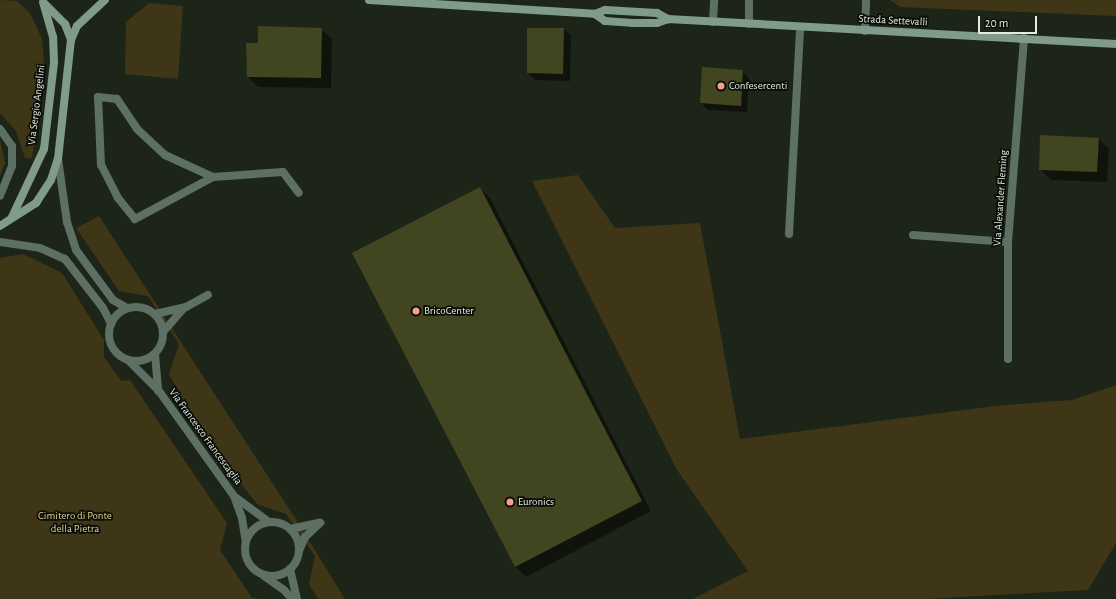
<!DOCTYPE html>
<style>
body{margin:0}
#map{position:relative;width:1116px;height:599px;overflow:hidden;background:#1d2518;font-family:"Alegreya Sans",sans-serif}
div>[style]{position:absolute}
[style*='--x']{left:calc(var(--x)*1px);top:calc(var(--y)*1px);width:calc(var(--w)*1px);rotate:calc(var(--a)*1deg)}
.green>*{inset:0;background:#3f3617}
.shadow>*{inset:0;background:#0007}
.building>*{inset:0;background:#424620}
.lane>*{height:8px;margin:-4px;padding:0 4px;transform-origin:4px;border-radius:4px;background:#5e6f64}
.street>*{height:8px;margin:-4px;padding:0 4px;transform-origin:4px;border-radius:4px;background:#5e6f64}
.street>.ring{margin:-4px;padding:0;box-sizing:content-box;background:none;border:8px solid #5e6f64;border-radius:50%}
.secondary>*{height:8px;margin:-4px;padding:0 4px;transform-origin:4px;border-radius:4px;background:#809b89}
.dots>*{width:11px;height:11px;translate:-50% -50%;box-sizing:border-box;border:2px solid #090d08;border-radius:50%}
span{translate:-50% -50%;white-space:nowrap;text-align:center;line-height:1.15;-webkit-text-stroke:3.5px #090d08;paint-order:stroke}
.street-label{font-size:11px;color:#e5ebe2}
.poi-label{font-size:11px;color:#e5ebe2}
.left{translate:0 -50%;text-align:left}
.park-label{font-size:11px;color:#e4d08e}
.scale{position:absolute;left:978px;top:16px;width:59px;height:18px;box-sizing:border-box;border:2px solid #e5ebe2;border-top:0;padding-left:5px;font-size:12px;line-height:14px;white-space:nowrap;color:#e5ebe2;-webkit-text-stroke:3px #090d08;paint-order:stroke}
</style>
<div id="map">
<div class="green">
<i style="clip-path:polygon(0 0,17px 1px,30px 13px,42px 39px,45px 75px,32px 158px,25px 158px,16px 131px,0 113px)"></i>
<i style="clip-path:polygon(890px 0,1116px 0,1116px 16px,900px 7px)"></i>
<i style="clip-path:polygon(149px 3px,183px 6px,178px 79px,125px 74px,126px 22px)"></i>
<i style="clip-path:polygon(0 140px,5px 163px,0 176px)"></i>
<i style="clip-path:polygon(578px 175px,615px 228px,700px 223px,740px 439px,995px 406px,1072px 400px,1116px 385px,1116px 543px,1088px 590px,925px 599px,693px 599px,748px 571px,677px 470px,532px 181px)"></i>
<i style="clip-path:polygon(99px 216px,297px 521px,345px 599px,318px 599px,309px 584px,315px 556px,286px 514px,257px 504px,204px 437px,169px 374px,179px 344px,148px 296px,119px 291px,76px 228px)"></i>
<i style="clip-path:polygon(23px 254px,62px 273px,104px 340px,104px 357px,121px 381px,130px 380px,227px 523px,220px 550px,252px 598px,268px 599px,0 599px,0 258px)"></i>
</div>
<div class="shadow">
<i style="clip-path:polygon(321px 29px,332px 39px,331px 88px,258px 87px,248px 77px,259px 44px)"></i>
<i style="clip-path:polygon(564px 29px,571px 36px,570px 81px,535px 80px,528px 73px)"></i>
<i style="clip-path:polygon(742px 71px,749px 78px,747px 112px,708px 110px,701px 103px)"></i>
<i style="clip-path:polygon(1099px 139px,1109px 149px,1107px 182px,1051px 180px,1040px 169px)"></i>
<i style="clip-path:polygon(479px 188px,490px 198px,651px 511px,526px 577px,515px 566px)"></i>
</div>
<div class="building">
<i style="clip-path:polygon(258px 26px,322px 28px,321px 78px,247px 77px,246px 43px,258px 43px)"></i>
<i style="clip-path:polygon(527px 28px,564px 28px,563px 74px,527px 73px)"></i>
<i style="clip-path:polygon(702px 67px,743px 70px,741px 106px,700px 103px)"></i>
<i style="clip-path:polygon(1040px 135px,1099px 138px,1097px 172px,1039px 170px)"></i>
<i style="clip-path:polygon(480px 187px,642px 501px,515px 567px,352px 253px)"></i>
</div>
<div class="lane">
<i style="--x:713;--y:22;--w:22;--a:-87"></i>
<i style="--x:749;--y:24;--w:24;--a:-90"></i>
<i style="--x:0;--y:129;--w:21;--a:55"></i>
<i style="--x:12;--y:146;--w:20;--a:90"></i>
<i style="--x:12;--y:166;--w:32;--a:112"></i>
<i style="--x:213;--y:177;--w:89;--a:151.7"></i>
<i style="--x:135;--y:219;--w:27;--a:-129"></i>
<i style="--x:118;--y:198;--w:37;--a:-117"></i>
<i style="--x:101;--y:165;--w:68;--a:-92.5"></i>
<i style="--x:98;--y:97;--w:19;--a:6"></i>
<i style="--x:117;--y:99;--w:36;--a:56"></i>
<i style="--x:137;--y:129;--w:38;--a:43"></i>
<i style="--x:165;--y:155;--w:53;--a:24.6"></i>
<i style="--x:213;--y:177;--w:70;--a:-4.1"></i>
<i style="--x:283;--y:172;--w:26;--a:53"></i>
<i style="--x:789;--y:234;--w:206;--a:-86.9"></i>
<i style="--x:155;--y:314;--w:32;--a:-13"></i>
<i style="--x:186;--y:307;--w:25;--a:-29"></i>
<i style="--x:163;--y:332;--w:32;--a:-49"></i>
<i style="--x:290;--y:529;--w:30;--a:-12"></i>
<i style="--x:299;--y:551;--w:15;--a:-67"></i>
<i style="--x:305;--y:537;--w:21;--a:-43"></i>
</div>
<div class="street">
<i style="--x:865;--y:31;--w:31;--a:-88"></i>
<i style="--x:58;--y:159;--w:64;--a:81.9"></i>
<i style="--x:67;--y:222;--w:29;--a:72"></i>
<i style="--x:76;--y:250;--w:62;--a:53.5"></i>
<i style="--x:113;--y:300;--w:16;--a:30"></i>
<i style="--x:913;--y:235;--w:95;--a:4.2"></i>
<i style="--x:0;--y:242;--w:40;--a:8.5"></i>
<i style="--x:40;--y:248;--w:27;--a:24"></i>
<i style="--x:65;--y:259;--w:62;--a:52.2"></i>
<i style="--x:103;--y:308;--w:18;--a:63"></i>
<i class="ring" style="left:109px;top:307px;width:46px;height:46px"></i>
<i style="--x:155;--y:354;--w:37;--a:85"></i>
<i style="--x:1008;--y:359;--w:117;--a:-90"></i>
<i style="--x:1008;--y:242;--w:205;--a:-85.5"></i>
<i style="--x:129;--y:361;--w:42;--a:45"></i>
<i style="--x:159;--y:391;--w:129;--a:54.5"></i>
<i style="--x:234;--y:496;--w:23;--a:70"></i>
<i style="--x:242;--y:518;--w:24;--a:81"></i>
<i style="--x:235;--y:497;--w:42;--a:36.3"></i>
<i class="ring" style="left:245px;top:522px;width:46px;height:46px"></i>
<i style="--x:290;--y:569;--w:31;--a:77"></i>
<i style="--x:264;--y:576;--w:24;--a:35"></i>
<i style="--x:284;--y:590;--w:12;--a:48"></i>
</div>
<div class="secondary">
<i style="--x:369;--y:0;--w:226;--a:3.5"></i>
<i style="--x:595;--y:14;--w:11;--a:-22"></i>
<i style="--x:605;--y:10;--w:52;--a:3.3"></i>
<i style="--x:657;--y:13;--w:13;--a:29"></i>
<i style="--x:44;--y:3;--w:30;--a:45"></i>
<i style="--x:65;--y:24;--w:17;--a:69"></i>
<i style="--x:595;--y:14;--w:12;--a:35"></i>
<i style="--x:605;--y:21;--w:27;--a:4"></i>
<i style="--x:632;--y:23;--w:25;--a:0"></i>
<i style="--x:657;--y:23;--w:12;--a:-20"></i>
<i style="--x:668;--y:19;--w:449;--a:3.2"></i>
<i style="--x:12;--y:217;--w:75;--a:-64.8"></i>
<i style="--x:44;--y:149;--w:88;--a:-83.4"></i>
<i style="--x:54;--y:62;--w:25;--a:-92"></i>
<i style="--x:53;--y:37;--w:36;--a:-106"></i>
<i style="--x:0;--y:226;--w:43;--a:-32.6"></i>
<i style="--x:36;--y:203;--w:27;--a:-57"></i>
<i style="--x:51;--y:180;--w:22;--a:-72"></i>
<i style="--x:58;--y:159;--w:120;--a:-83.8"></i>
<i style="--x:71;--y:40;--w:15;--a:-67"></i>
<i style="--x:77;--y:26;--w:38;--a:-43"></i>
</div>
<div class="dots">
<i style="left:721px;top:86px;background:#f59d8f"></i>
<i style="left:416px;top:311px;background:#f59d8f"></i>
<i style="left:510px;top:502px;background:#f59d8f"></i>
</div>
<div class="street-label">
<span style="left:893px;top:21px;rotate:3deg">Strada Settevalli</span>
<span style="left:37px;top:105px;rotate:-83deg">Via Sergio Angelini</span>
<span style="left:1001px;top:198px;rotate:-86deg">Via Alexander Fleming</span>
<span style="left:205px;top:437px;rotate:54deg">Via Francesco Francescaglia</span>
</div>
<div class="poi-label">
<span class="left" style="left:729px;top:86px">Confesercenti</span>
<span class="left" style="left:424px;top:311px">BricoCenter</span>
<span class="left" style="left:518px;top:502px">Euronics</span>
</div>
<div class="park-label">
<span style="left:75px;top:523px">Cimitero di Ponte<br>della Pietra</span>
</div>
<div class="scale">20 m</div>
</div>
